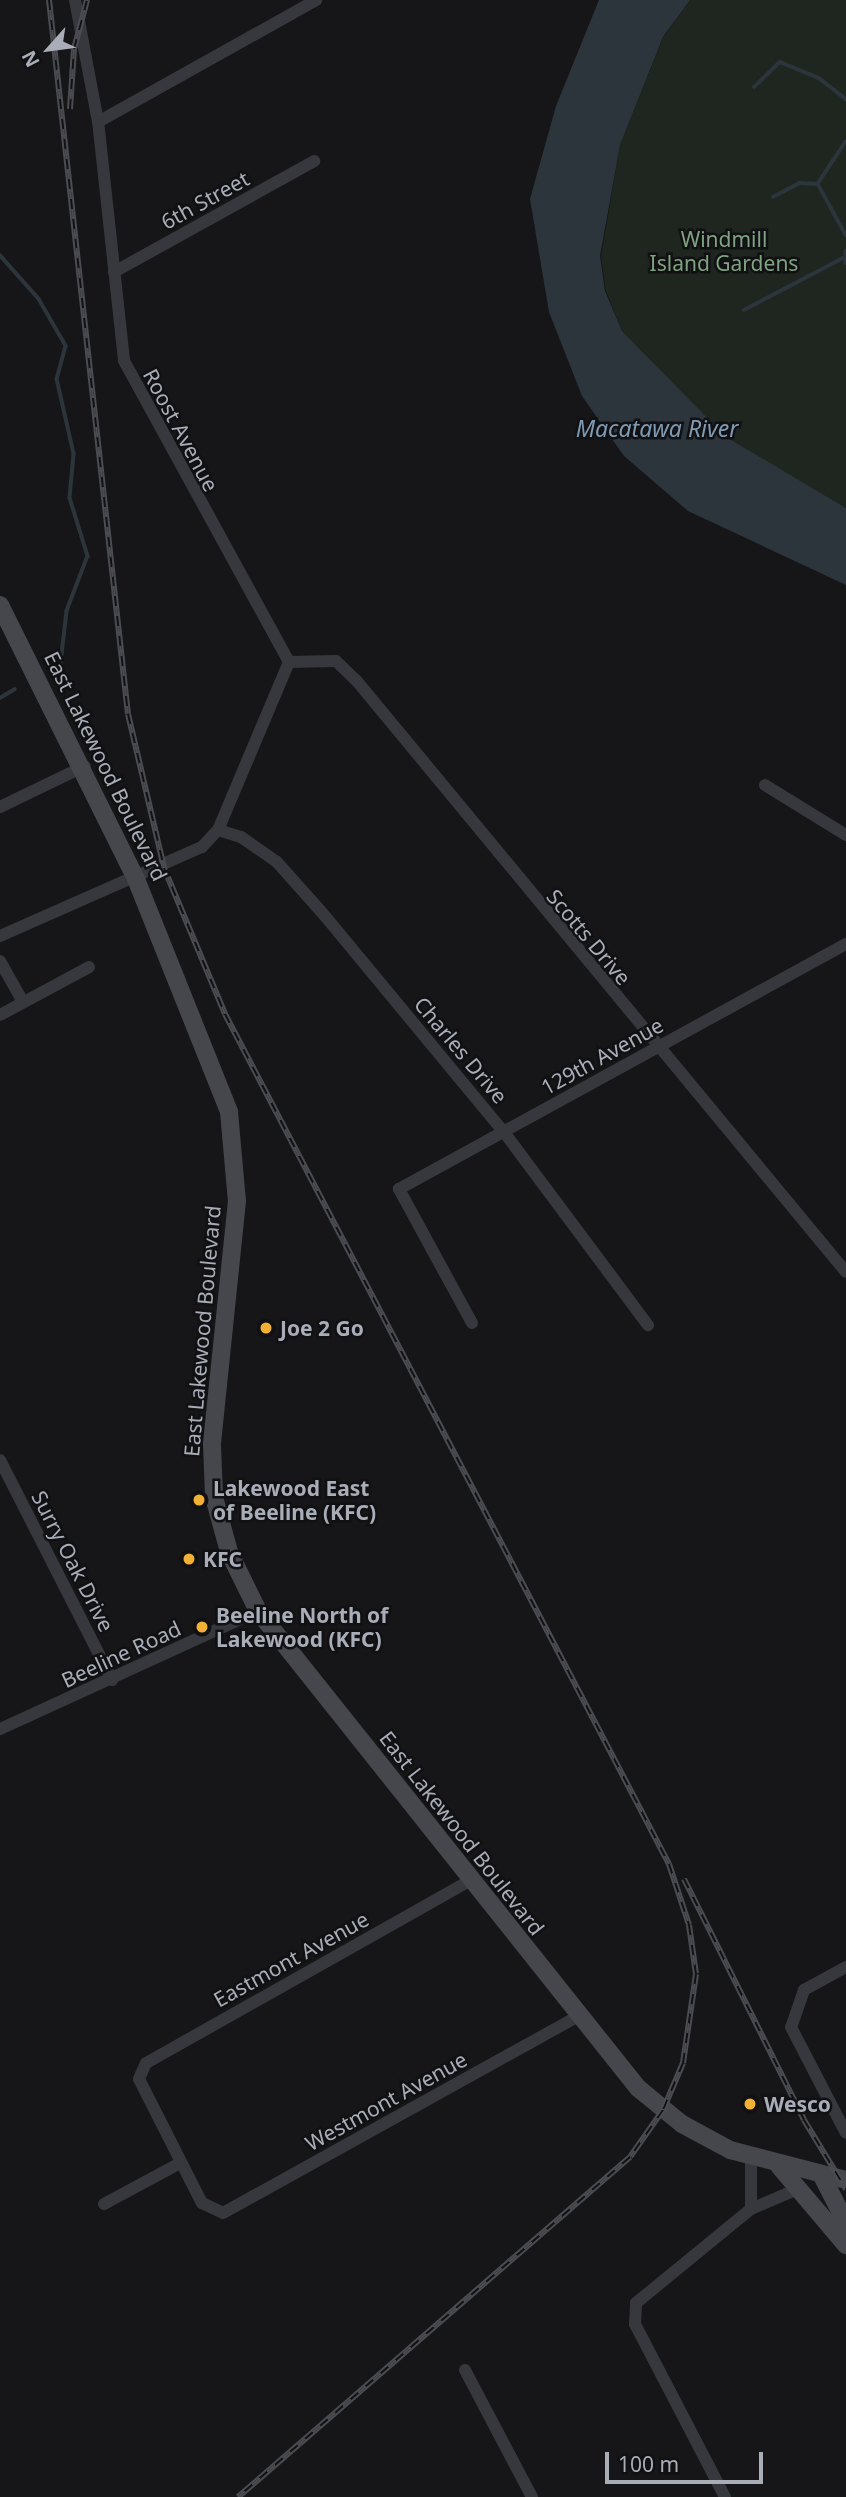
<!DOCTYPE html>
<style>
body{margin:0}
#map{position:relative;width:846px;height:2497px;overflow:hidden;background:#161618;font-family:"Noto Sans",sans-serif}
div>[style]{position:absolute}
[style*='--x']{left:calc(var(--x)*1px);top:calc(var(--y)*1px);width:calc(var(--w)*1px);rotate:calc(var(--a)*1deg)}
.green>*{inset:0;background:#1e261f}
.water>*{inset:0;background:#2c353c}
.stream>*{height:3.5px;margin:-1.75px;padding:0 1.75px;transform-origin:1.75px;border-radius:1.75px;background:#2c353c}
.street>*{height:12px;margin:-6px;padding:0 6px;transform-origin:6px;border-radius:6px;background:#37383d}
.secondary>*{height:18px;margin:-9px;padding:0 9px;transform-origin:9px;border-radius:9px;background:#45474d}
.rail>*{height:6px;margin-top:-3px;transform-origin:0;background:repeating-linear-gradient(90deg,#111113 0 10px,#4a4c52 0 20px);box-sizing:border-box;border-block:2px solid #4a4c52}
.dots>*{width:19px;height:19px;translate:-50% -50%;box-sizing:border-box;border:4px solid #111113;border-radius:50%}
span{translate:-50% -50%;white-space:nowrap;text-align:center;line-height:1.15;-webkit-text-stroke:5px #111113;paint-order:stroke}
.street-label{font-size:21px;color:#a8adb8}
.park-label{font-size:21px;color:#7fa381}
.poi-label{font-size:21px;color:#a8adb8;font-weight:700}
.left{translate:0 -50%;text-align:left}
.water-label{font-size:23px;color:#7f9bb3;font-style:italic}
.north{position:absolute;left:14px;top:14px;width:70px;height:70px;-webkit-text-stroke:5px #111113;paint-order:stroke;rotate:242deg;font-size:19px;font-weight:700;line-height:28px;text-align:center;color:#a8adb8}
.north::after{content:'';display:block;margin:auto;width:24px;height:32px;background:#a8adb8;clip-path:polygon(50% 0,100% 100%,50% 72%,0 100%)}
.scale{position:absolute;left:605px;top:2452px;width:158px;height:32px;box-sizing:border-box;border:4px solid #a8adb8;border-top:0;padding-left:9px;font-size:21px;line-height:24px;white-space:nowrap;color:#a8adb8;-webkit-text-stroke:5px #111113;paint-order:stroke}
</style>
<div id="map">
<div class="green">
<i style="clip-path:polygon(690px 0,846px 0,846px 508px,725px 437px,622px 331px,606px 291px,601px 257px,620px 145px,663px 38px)"></i>
</div>
<div class="water">
<i style="clip-path:polygon(599px 0,690px 0,663px 37px,620px 145px,600px 256px,605px 291px,622px 331px,726px 437px,846px 508px,846px 585px,688px 511px,624px 456px,582px 396px,549px 312px,530px 199px,556px 106px)"></i>
</div>
<div class="stream">
<i style="--x:754;--y:87;--w:36;--a:-44"></i>
<i style="--x:780;--y:62;--w:42;--a:22.3"></i>
<i style="--x:819;--y:78;--w:34;--a:38"></i>
<i style="--x:846;--y:142;--w:50;--a:123.7"></i>
<i style="--x:818;--y:184;--w:58;--a:61.2"></i>
<i style="--x:773;--y:197;--w:30;--a:-28"></i>
<i style="--x:799;--y:183;--w:19;--a:3"></i>
<i style="--x:846;--y:251;--w:12;--a:90"></i>
<i style="--x:0;--y:255;--w:59;--a:48.4"></i>
<i style="--x:39;--y:299;--w:54;--a:60.1"></i>
<i style="--x:66;--y:346;--w:34;--a:105"></i>
<i style="--x:57;--y:379;--w:77;--a:77.2"></i>
<i style="--x:74;--y:454;--w:44;--a:95.2"></i>
<i style="--x:70;--y:498;--w:61;--a:72.8"></i>
<i style="--x:88;--y:556;--w:59;--a:110.9"></i>
<i style="--x:67;--y:611;--w:53;--a:96.5"></i>
<i style="--x:744;--y:310;--w:112;--a:-27.7"></i>
<i style="--x:0;--y:698;--w:17;--a:-31"></i>
</div>
<div class="street">
<i style="--x:75;--y:0;--w:124;--a:79.3"></i>
<i style="--x:114;--y:272;--w:229;--a:-29"></i>
<i style="--x:289;--y:662;--w:47;--a:-1.2"></i>
<i style="--x:336;--y:661;--w:28;--a:44"></i>
<i style="--x:356;--y:680;--w:768;--a:50.39"></i>
<i style="--x:765;--y:785;--w:95;--a:31.7"></i>
<i style="--x:0;--y:807;--w:94;--a:-25.8"></i>
<i style="--x:218;--y:830;--w:24;--a:17"></i>
<i style="--x:241;--y:837;--w:44;--a:34.8"></i>
<i style="--x:277;--y:862;--w:72;--a:48.4"></i>
<i style="--x:325;--y:916;--w:281;--a:50.4"></i>
<i style="--x:504;--y:1132;--w:241;--a:53.3"></i>
<i style="--x:0;--y:936;--w:221;--a:-23.8"></i>
<i style="--x:202;--y:847;--w:23;--a:-47"></i>
<i style="--x:218;--y:830;--w:182;--a:-67.1"></i>
<i style="--x:289;--y:662;--w:344;--a:-118.7"></i>
<i style="--x:124;--y:360;--w:239;--a:-96.2"></i>
<i style="--x:98;--y:122;--w:250;--a:-29.2"></i>
<i style="--x:0;--y:961;--w:47;--a:60.7"></i>
<i style="--x:0;--y:1015;--w:101;--a:-28.3"></i>
<i style="--x:472;--y:1323;--w:153;--a:-118.6"></i>
<i style="--x:399;--y:1189;--w:510;--a:-28.73"></i>
<i style="--x:0;--y:1460;--w:247;--a:63"></i>
<i style="--x:0;--y:1729;--w:284;--a:-24.6"></i>
<i style="--x:471;--y:1880;--w:373;--a:150.6"></i>
<i style="--x:146;--y:2063;--w:17;--a:114"></i>
<i style="--x:139;--y:2079;--w:139;--a:63.1"></i>
<i style="--x:202;--y:2203;--w:23;--a:25"></i>
<i style="--x:223;--y:2213;--w:406;--a:-29"></i>
<i style="--x:846;--y:1967;--w:48;--a:151.3"></i>
<i style="--x:804;--y:1990;--w:39;--a:109"></i>
<i style="--x:791;--y:2027;--w:119;--a:62.6"></i>
<i style="--x:104;--y:2204;--w:86;--a:-28.3"></i>
<i style="--x:751;--y:2209;--w:51;--a:-90"></i>
<i style="--x:465;--y:2370;--w:144;--a:62.2"></i>
<i style="--x:725;--y:2497;--w:195;--a:-117.5"></i>
<i style="--x:635;--y:2324;--w:21;--a:-87"></i>
<i style="--x:636;--y:2303;--w:149;--a:-39.3"></i>
<i style="--x:751;--y:2209;--w:53;--a:-23.2"></i>
</div>
<div class="secondary">
<i style="--x:0;--y:605;--w:306;--a:63.6"></i>
<i style="--x:136;--y:879;--w:251;--a:68.2"></i>
<i style="--x:229;--y:1112;--w:89;--a:84.9"></i>
<i style="--x:237;--y:1201;--w:244;--a:95.9"></i>
<i style="--x:212;--y:1444;--w:53;--a:87.8"></i>
<i style="--x:214;--y:1497;--w:57;--a:74.7"></i>
<i style="--x:229;--y:1552;--w:66;--a:63.8"></i>
<i style="--x:258;--y:1611;--w:610;--a:51.46"></i>
<i style="--x:638;--y:2088;--w:57;--a:39.3"></i>
<i style="--x:682;--y:2124;--w:55;--a:28.4"></i>
<i style="--x:730;--y:2150;--w:120;--a:14.5"></i>
<i style="--x:779;--y:2166;--w:104;--a:49.7"></i>
<i style="--x:822;--y:2176;--w:53;--a:62.9"></i>
</div>
<div class="rail">
<i style="--x:49;--y:0;--w:718;--a:83.69"></i>
<i style="--x:128;--y:714;--w:158;--a:76.8"></i>
<i style="--x:164;--y:868;--w:158;--a:67.3"></i>
<i style="--x:225;--y:1014;--w:959;--a:62.42"></i>
<i style="--x:669;--y:1864;--w:64;--a:71.8"></i>
<i style="--x:689;--y:1925;--w:49;--a:81.9"></i>
<i style="--x:696;--y:1974;--w:90;--a:98.3"></i>
<i style="--x:683;--y:2063;--w:51;--a:113.1"></i>
<i style="--x:663;--y:2110;--w:57;--a:125.1"></i>
<i style="--x:630;--y:2157;--w:519;--a:139.06"></i>
<i style="--x:70;--y:109;--w:60;--a:-86.2"></i>
<i style="--x:74;--y:49;--w:51;--a:-75.1"></i>
<i style="--x:684;--y:1879;--w:269;--a:63.5"></i>
<i style="--x:804;--y:2120;--w:81;--a:58.7"></i>
</div>
<div class="dots">
<i style="left:266px;top:1328px;background:#f2b134"></i>
<i style="left:199px;top:1500px;background:#f2b134"></i>
<i style="left:189px;top:1559px;background:#f2b134"></i>
<i style="left:202px;top:1627px;background:#f2b134"></i>
<i style="left:750px;top:2104px;background:#f2b134"></i>
</div>
<div class="street-label">
<span style="left:205px;top:200px;rotate:-29deg">6th Street</span>
<span style="left:181px;top:430px;rotate:62deg">Roost Avenue</span>
<span style="left:106px;top:766px;rotate:64deg">East Lakewood Boulevard</span>
<span style="left:589px;top:937px;rotate:50deg">Scotts Drive</span>
<span style="left:461px;top:1050px;rotate:50deg">Charles Drive</span>
<span style="left:602px;top:1056px;rotate:-29deg">129th Avenue</span>
<span style="left:202px;top:1331px;rotate:-85deg">East Lakewood Boulevard</span>
<span style="left:73px;top:1561px;rotate:63deg">Surry Oak Drive</span>
<span style="left:121px;top:1654px;rotate:-25deg">Beeline Road</span>
<span style="left:462px;top:1833px;rotate:52deg">East Lakewood Boulevard</span>
<span style="left:291px;top:1959px;rotate:-29deg">Eastmont Avenue</span>
<span style="left:386px;top:2101px;rotate:-29deg">Westmont Avenue</span>
</div>
<div class="park-label">
<span style="left:724px;top:251px">Windmill<br>Island Gardens</span>
</div>
<div class="poi-label">
<span class="left" style="left:280px;top:1328px">Joe 2 Go</span>
<span class="left" style="left:213px;top:1500px">Lakewood East<br>of Beeline (KFC)</span>
<span class="left" style="left:203px;top:1559px">KFC</span>
<span class="left" style="left:216px;top:1627px">Beeline North of<br>Lakewood (KFC)</span>
<span class="left" style="left:764px;top:2104px">Wesco</span>
</div>
<div class="water-label">
<span style="left:657px;top:428px">Macatawa River</span>
</div>
<div class="north">N</div>
<div class="scale">100 m</div>
</div>
